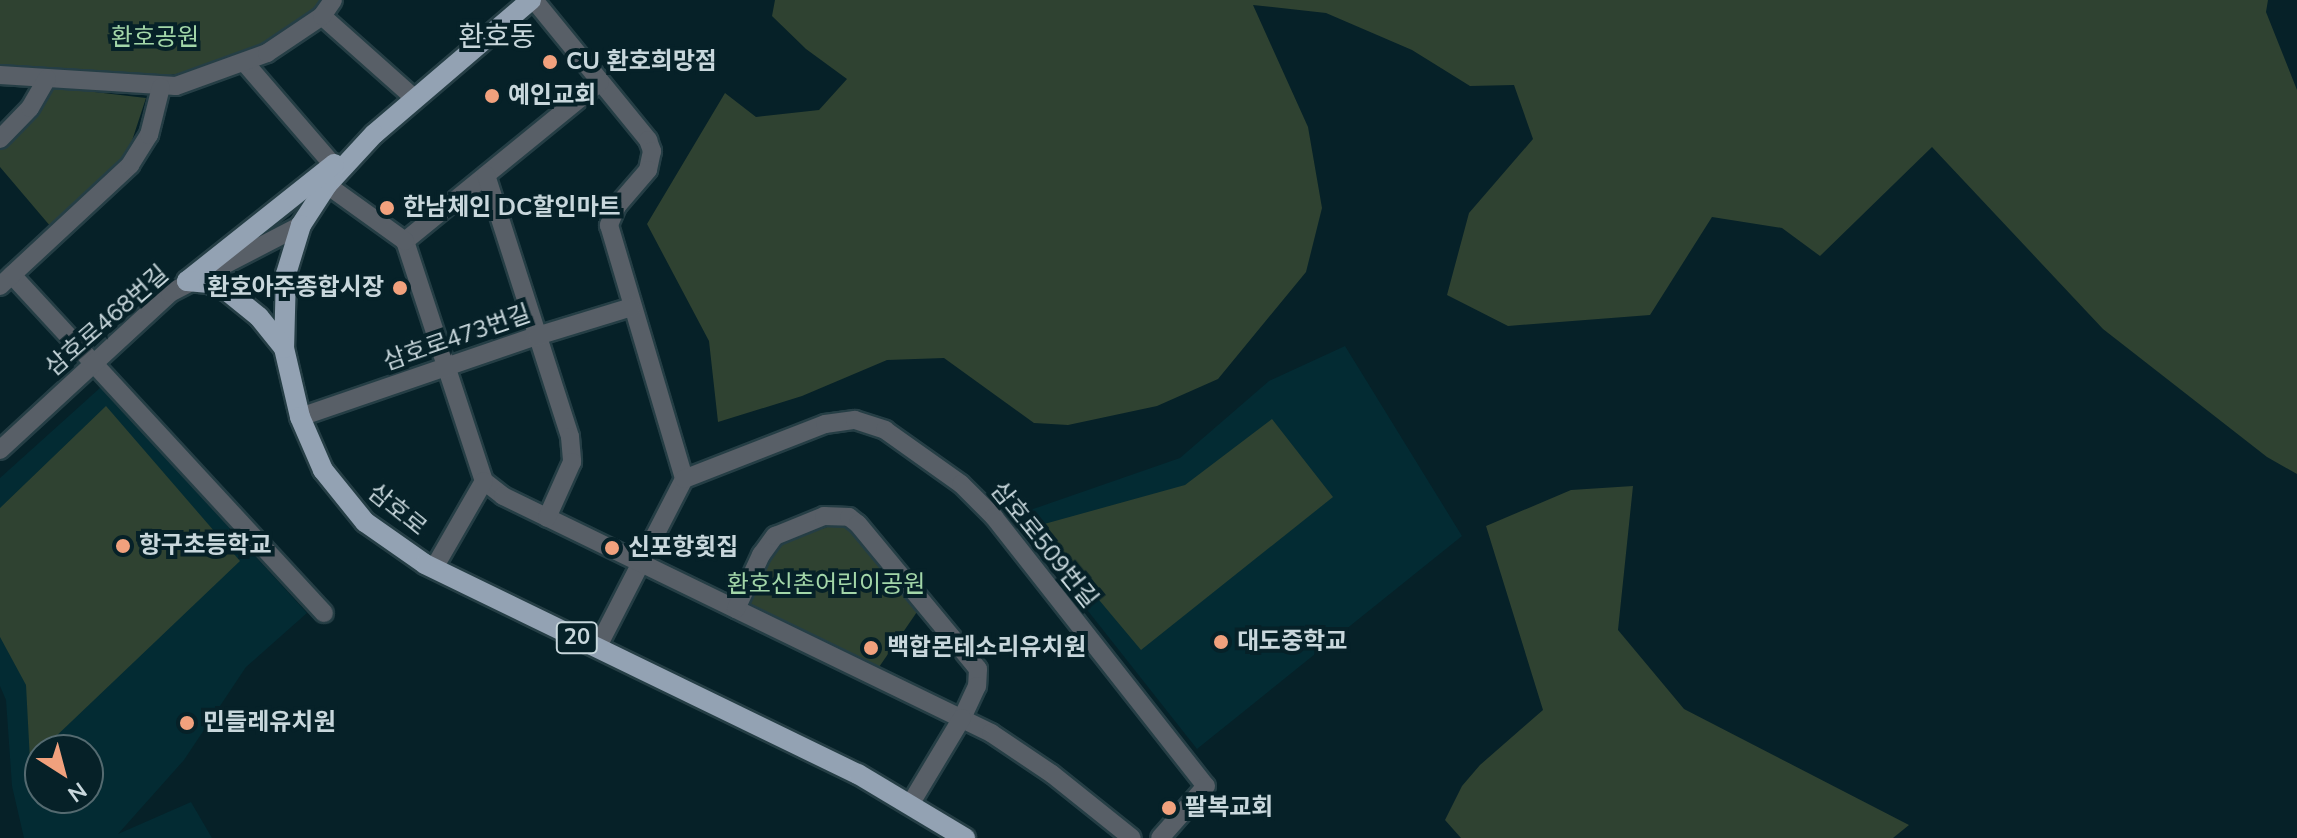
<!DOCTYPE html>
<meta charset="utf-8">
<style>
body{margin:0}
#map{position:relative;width:2297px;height:838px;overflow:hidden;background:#062128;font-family:"Nunito Sans","Noto Sans KR",sans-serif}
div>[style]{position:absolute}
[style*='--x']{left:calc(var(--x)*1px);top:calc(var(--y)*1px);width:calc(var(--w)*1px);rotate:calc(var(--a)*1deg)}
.built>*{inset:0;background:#032b33}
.green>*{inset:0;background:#2f4231}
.roads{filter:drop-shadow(2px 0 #253e45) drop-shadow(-2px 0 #253e45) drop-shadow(0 2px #253e45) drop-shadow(0 -2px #253e45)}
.minor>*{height:18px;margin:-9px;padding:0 9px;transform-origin:9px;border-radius:9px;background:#585f67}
.primary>*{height:20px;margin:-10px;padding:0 10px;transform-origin:10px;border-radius:10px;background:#93a2b3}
.dots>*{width:22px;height:22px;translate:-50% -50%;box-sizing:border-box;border:4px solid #062128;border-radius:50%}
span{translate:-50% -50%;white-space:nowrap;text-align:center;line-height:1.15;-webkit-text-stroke:8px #062128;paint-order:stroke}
.shield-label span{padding:2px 6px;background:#062128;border:2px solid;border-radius:6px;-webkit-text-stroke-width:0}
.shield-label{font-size:22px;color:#c8d7dc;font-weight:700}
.park-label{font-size:24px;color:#a3d7a9}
.poi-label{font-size:24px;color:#c8d7dc;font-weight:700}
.left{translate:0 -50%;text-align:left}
.right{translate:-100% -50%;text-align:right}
.street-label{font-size:24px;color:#c8d7dc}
.quarter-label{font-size:28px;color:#c8d7dc}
.north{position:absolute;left:24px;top:734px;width:80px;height:80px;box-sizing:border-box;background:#062128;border:2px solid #546a70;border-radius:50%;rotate:144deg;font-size:22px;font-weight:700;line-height:32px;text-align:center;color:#c8d7dc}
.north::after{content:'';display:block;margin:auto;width:28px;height:36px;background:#f1a17d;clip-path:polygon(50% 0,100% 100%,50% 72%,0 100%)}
</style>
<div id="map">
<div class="built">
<i style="clip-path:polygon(1345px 346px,1462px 536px,1197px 749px,1013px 516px,1180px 458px,1269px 381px)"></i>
<i style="clip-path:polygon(evenodd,101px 387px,307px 613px,246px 667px,184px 760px,118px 834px,191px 802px,212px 838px,24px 838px,12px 786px,6px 700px,0 686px,0 478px,101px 387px,40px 750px,88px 750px,88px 798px,40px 798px,40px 750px)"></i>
</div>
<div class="green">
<i style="clip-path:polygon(0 0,323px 0,298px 25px,269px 42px,189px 72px,150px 78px,0 66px)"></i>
<i style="clip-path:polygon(775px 0,2268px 0,2266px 12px,2297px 90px,2297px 474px,2267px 457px,2103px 329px,1932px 147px,1820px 256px,1782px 228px,1712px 217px,1650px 315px,1508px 326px,1447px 295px,1469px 213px,1533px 139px,1514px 85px,1470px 86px,1412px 50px,1326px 13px,1253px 5px,1308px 127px,1322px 208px,1306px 272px,1218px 379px,1157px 406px,1068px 425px,1034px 423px,944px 358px,887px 360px,802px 396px,718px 422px,709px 341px,647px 224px,725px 93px,756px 117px,819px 110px,847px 79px,806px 49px,772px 16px)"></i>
<i style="clip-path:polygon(52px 87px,146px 98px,128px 153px,51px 227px,0 167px,0 150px,26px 125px)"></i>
<i style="clip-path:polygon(106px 406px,240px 561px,30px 761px,26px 685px,0 637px,0 508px)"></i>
<i style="clip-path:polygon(1272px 419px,1333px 497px,1141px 650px,1037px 526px,1185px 485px)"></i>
<i style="clip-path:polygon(1633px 486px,1618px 630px,1684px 709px,1909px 825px,1893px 838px,1461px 838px,1445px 820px,1462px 786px,1480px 765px,1543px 710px,1486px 526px,1571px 490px)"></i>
<i style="clip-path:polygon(830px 526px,843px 526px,853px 532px,919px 609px,877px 670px,749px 607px,773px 552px,787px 541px)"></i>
</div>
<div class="roads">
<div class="minor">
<i style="--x:534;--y:0;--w:181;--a:50.8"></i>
<i style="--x:648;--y:140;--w:12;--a:70"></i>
<i style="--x:652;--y:151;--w:19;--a:102"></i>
<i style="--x:648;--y:170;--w:48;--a:130.7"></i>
<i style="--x:617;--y:206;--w:21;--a:113"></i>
<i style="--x:609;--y:225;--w:265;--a:73.5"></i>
<i style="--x:684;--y:479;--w:190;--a:117.2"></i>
<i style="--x:322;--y:16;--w:125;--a:41.7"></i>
<i style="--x:245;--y:63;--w:135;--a:49.2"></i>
<i style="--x:0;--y:75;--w:176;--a:3.6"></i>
<i style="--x:176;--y:86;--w:97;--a:-19.9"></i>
<i style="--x:267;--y:53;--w:66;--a:-33.9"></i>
<i style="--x:322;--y:16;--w:19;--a:-55"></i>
<i style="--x:600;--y:82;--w:252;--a:140.8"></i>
<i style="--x:405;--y:241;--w:253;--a:71.8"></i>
<i style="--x:484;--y:481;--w:24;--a:38"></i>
<i style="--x:503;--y:496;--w:543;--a:25.9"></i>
<i style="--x:991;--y:733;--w:73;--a:33.9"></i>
<i style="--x:1052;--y:774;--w:102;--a:38.7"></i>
<i style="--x:0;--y:139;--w:43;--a:-45.9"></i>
<i style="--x:30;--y:108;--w:34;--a:-60"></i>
<i style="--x:486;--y:175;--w:275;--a:72.2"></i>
<i style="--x:570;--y:437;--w:25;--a:85"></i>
<i style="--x:572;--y:462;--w:61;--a:114.1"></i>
<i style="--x:327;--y:185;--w:96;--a:35.7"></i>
<i style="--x:12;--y:275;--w:460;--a:47.3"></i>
<i style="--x:0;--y:286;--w:178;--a:-42.9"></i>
<i style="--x:130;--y:165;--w:36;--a:-58"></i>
<i style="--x:149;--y:135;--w:49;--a:-76"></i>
<i style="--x:300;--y:417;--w:250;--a:-18.9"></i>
<i style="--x:537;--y:336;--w:99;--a:-17"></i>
<i style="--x:0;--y:450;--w:231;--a:-42.7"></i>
<i style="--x:170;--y:293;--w:148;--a:-27.4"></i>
<i style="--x:684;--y:479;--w:151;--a:-21.3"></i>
<i style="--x:825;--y:424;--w:30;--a:-8"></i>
<i style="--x:855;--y:420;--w:32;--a:18"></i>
<i style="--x:885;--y:430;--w:93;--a:35.4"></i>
<i style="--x:961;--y:484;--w:47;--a:45"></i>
<i style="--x:994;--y:517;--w:342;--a:51.8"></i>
<i style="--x:1206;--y:786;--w:69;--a:131.5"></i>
<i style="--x:434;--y:568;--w:100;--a:-60.1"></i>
<i style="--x:736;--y:609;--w:60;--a:-65.2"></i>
<i style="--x:761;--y:555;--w:24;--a:-54"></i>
<i style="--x:775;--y:536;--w:53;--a:-22.2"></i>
<i style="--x:824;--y:516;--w:25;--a:2"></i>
<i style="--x:849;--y:517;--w:11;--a:38"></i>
<i style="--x:858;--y:524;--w:188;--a:50.4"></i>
<i style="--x:978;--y:669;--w:17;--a:93"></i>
<i style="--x:977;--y:686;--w:35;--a:115"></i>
<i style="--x:962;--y:718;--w:99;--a:121"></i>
</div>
<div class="primary">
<i style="--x:531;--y:0;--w:206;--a:139.5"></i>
<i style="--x:374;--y:134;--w:69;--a:132.7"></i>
<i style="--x:327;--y:185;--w:48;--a:123"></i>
<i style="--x:301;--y:225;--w:51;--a:107"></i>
<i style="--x:286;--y:274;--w:74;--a:91.5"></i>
<i style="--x:284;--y:348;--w:71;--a:76.9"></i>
<i style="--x:300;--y:417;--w:58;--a:66.5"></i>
<i style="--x:323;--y:470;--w:67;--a:51.1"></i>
<i style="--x:365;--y:522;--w:73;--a:35"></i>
<i style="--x:425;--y:564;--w:481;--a:25.9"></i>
<i style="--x:858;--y:774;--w:125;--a:30.9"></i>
<i style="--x:187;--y:281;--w:188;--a:-38.5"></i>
<i style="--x:187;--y:281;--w:22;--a:5"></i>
<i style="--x:209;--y:283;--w:20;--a:24"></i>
<i style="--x:227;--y:291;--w:41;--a:39.1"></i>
<i style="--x:259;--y:317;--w:40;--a:51"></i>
</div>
</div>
<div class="dots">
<i style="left:550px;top:62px;background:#f1a17d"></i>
<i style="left:492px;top:96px;background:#f1a17d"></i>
<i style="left:387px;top:208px;background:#f1a17d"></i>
<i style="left:400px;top:288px;background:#f1a17d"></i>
<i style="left:123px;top:546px;background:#f1a17d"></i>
<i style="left:612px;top:548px;background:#f1a17d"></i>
<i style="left:1221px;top:642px;background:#f1a17d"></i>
<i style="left:871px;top:648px;background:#f1a17d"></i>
<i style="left:187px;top:723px;background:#f1a17d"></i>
<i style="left:1169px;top:808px;background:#f1a17d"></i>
</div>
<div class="shield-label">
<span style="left:577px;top:638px">20</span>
</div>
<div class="park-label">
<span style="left:155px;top:38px">환호공원</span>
<span style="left:826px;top:585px">환호신촌어린이공원</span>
</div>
<div class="poi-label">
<span class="left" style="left:566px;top:62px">CU 환호희망점</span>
<span class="left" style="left:508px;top:96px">예인교회</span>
<span class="left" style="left:403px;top:208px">한남체인 DC할인마트</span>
<span class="right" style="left:384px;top:288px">환호아주종합시장</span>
<span class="left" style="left:139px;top:546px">항구초등학교</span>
<span class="left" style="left:628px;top:548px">신포항횟집</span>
<span class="left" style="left:1237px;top:642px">대도중학교</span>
<span class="left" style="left:887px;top:648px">백합몬테소리유치원</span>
<span class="left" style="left:203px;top:723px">민들레유치원</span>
<span class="left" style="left:1185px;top:808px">팔복교회</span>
</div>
<div class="street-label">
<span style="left:107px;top:321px;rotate:-41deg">삼호로468번길</span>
<span style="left:457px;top:338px;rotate:-19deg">삼호로473번길</span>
<span style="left:397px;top:510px;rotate:39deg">삼호로</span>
<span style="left:1044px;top:545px;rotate:51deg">삼호로509번길</span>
</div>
<div class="quarter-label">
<span style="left:497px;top:37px">환호동</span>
</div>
<div class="north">N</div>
</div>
